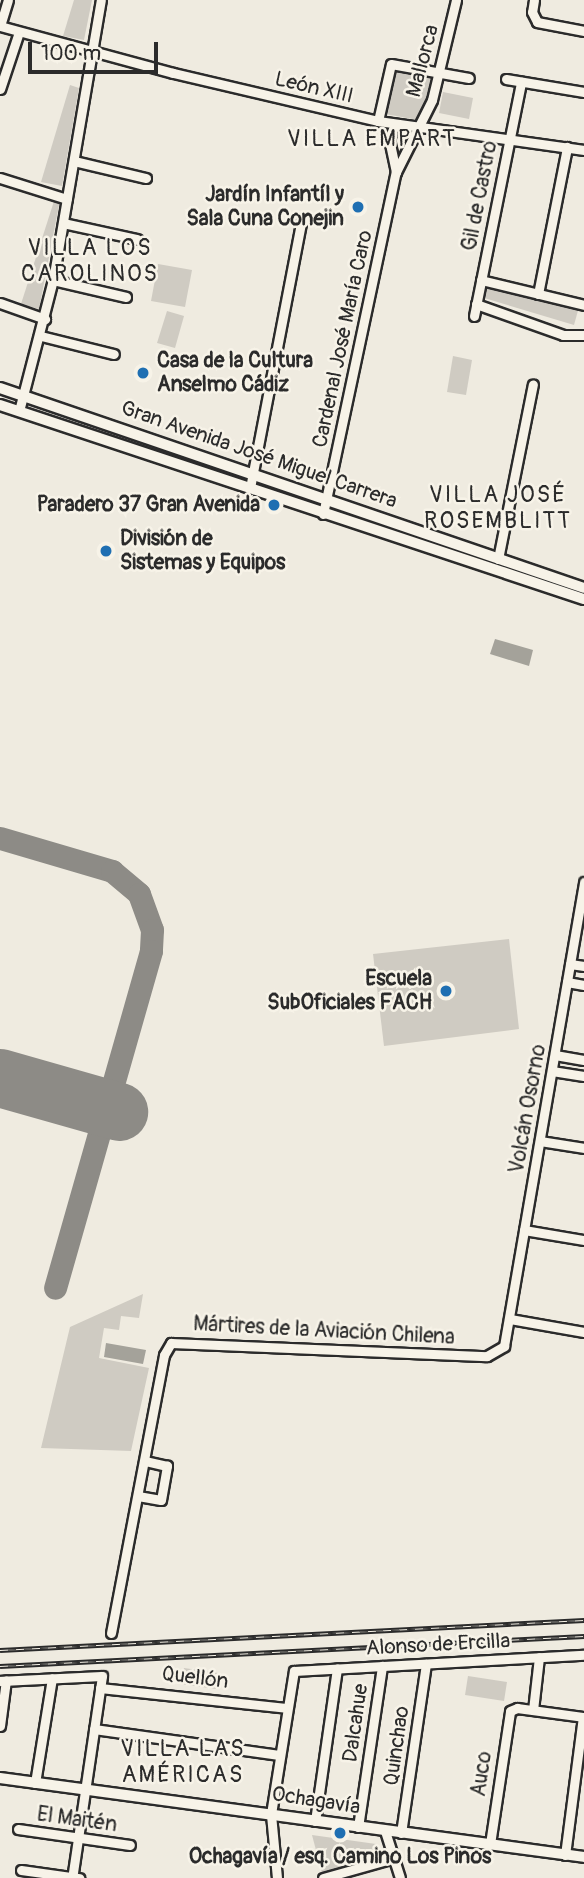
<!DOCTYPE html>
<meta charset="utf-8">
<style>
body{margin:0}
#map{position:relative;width:584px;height:1878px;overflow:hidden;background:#efebe0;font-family:Pangolin,sans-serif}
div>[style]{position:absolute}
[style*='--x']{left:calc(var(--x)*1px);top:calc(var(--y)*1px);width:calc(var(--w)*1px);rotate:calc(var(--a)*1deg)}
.green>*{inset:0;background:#cfcbc2}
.water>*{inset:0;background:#a4a29a}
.taxiway>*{height:23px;margin:-11.5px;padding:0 11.5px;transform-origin:11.5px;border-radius:11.5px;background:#8d8b86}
.runway>*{height:58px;margin:-29px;padding:0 29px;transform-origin:29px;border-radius:29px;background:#8d8b86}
.roads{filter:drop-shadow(2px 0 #2b2b2b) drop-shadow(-2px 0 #2b2b2b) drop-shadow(0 2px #2b2b2b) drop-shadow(0 -2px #2b2b2b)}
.minor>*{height:9px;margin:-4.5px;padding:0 4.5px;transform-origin:4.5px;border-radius:4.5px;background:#f7f3e8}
.major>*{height:10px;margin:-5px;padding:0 5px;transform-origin:5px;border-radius:5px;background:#f7f3e8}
.rail>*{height:5px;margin-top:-2.5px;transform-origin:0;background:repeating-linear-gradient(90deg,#f7f3e8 0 8px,#2b2b2b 0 16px);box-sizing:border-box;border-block:2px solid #2b2b2b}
.dots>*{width:19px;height:19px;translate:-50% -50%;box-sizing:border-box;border:4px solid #f7f3e8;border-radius:50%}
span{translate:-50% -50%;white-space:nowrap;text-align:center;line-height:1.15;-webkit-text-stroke:5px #f7f3e8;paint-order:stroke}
.street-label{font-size:21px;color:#2b2b2b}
.poi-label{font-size:21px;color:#2b2b2b;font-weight:700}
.right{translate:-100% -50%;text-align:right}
.left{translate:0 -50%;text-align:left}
.neighbourhood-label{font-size:23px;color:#2b2b2b;letter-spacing:2px}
.scale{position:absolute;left:28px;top:42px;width:130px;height:32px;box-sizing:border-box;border:4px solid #2b2b2b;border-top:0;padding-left:9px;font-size:21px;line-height:24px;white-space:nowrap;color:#2b2b2b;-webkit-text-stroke:5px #f7f3e8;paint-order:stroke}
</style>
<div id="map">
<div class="green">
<i style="clip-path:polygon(74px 0,92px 0,84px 40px,63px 36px)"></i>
<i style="clip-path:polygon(388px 68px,431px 77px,423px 121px,380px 113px)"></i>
<i style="clip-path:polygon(70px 85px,79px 88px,62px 186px,41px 182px)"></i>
<i style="clip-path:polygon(443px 92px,473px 98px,469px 119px,439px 113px)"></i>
<i style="clip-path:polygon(55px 198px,60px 200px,39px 309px,21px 304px)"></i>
<i style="clip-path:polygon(158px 264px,192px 270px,185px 307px,151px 301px)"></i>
<i style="clip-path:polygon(484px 285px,579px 307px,574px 325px,481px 297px)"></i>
<i style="clip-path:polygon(167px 311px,184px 316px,175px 348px,157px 343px)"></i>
<i style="clip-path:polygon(453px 356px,472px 360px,466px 395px,447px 392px)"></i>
<i style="clip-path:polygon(509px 939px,519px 1029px,384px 1046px,373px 954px)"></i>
<i style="clip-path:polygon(143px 1294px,139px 1318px,121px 1316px,119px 1330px,104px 1328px,99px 1358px,149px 1368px,131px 1451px,41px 1448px,70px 1327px)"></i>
<i style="clip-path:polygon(184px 1668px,218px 1673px,216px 1689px,181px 1684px)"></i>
<i style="clip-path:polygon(468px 1676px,507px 1682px,504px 1701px,465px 1695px)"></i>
<i style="clip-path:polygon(312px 1835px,376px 1844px,379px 1857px,322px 1873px)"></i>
</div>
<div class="water">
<i style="clip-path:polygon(495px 639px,533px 650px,529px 666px,490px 654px)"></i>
<i style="clip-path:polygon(106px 1343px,146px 1350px,143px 1364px,104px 1357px)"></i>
</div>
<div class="taxiway">
<i style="--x:0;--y:838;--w:117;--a:16.4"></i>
<i style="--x:112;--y:871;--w:35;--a:40"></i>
<i style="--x:139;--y:894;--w:38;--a:70"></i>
<i style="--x:152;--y:930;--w:21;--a:93"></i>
<i style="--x:151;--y:951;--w:350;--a:105.9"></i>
</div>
<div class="runway">
<i style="--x:0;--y:1078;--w:124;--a:15.9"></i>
</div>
<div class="roads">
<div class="minor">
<i style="--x:534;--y:0;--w:12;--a:99"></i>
<i style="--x:532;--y:12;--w:11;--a:63"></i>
<i style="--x:537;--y:22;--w:48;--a:10.8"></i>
<i style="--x:0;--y:26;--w:179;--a:15.2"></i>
<i style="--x:173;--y:73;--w:211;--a:13.2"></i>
<i style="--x:378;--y:121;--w:208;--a:8"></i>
<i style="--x:0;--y:26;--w:27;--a:-73"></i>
<i style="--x:506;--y:79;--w:79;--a:9.5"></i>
<i style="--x:0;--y:89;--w:60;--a:-71.6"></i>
<i style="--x:378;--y:121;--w:58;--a:-77.2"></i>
<i style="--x:391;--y:64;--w:79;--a:10.2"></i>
<i style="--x:395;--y:124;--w:16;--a:112"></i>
<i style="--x:389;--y:139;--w:34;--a:78"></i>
<i style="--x:74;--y:161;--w:74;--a:13.3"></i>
<i style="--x:0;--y:178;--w:70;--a:17.4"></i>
<i style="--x:63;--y:223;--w:76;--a:12.2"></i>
<i style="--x:53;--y:280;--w:75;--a:13.1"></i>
<i style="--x:481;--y:280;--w:106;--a:13.6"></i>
<i style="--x:538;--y:294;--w:150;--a:-78.8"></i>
<i style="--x:0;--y:303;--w:48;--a:19.6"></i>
<i style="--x:476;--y:304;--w:92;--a:19.6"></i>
<i style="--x:563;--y:335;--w:21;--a:0"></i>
<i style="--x:474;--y:316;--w:239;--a:-78.6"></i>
<i style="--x:41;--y:336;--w:75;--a:13.9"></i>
<i style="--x:19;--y:411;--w:135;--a:-75.5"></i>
<i style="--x:53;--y:280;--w:284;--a:-80.3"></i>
<i style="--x:250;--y:488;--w:270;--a:-79.1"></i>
<i style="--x:323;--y:514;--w:350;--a:-78"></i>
<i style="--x:396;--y:172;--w:80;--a:-63.4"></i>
<i style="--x:432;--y:100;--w:103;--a:-76.5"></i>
<i style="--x:498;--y:559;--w:178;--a:-78.7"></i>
<i style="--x:570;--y:964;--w:14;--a:8"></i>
<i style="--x:567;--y:982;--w:17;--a:10"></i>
<i style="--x:555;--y:1055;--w:29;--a:10"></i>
<i style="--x:552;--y:1071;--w:32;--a:9"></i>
<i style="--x:540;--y:1141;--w:45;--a:9"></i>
<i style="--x:524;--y:1230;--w:61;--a:9.5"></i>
<i style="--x:510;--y:1319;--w:75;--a:10"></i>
<i style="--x:138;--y:1496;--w:23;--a:10"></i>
<i style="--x:161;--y:1500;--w:35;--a:-80"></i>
<i style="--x:167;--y:1466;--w:23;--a:-167"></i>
<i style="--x:111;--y:1633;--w:283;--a:-79.2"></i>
<i style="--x:164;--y:1355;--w:14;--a:-60"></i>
<i style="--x:171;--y:1343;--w:316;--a:2.4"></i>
<i style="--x:487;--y:1356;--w:20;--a:-30"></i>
<i style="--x:504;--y:1346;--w:471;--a:-80.2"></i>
<i style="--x:0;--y:1681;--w:102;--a:-2.8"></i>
<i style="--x:102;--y:1676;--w:204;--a:98.4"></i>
<i style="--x:100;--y:1688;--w:187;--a:6.1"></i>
<i style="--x:533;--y:1710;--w:53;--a:-83.5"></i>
<i style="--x:0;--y:1726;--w:46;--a:-82.6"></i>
<i style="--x:94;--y:1729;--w:187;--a:8"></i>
<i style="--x:35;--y:1783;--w:106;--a:-80.8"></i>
<i style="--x:315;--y:1821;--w:154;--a:-81.8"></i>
<i style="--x:358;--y:1827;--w:163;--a:-81.5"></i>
<i style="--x:18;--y:1829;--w:113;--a:8.1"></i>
<i style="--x:385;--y:1831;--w:49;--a:72.3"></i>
<i style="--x:401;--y:1833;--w:171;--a:-81.6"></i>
<i style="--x:490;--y:1844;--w:134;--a:-81.4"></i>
<i style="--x:510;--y:1711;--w:8;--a:-23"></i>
<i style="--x:517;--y:1708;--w:68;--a:7.7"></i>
<i style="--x:565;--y:1855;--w:139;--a:-82.6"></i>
<i style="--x:21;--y:1870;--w:59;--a:7.9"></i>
<i style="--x:277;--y:1878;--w:64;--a:-95.4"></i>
<i style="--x:271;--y:1814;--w:145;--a:-80.9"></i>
<i style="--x:294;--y:1671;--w:290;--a:-3.2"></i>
<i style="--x:323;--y:1878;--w:74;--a:-15.7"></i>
</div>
<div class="major">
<i style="--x:0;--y:388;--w:617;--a:18.9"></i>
<i style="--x:0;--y:405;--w:615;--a:18.38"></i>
<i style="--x:0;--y:1778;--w:589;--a:7.7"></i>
</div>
</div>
<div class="rail">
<i style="--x:0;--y:1650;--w:585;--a:-2.94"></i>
<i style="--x:0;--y:1666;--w:585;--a:-2.94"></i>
</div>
<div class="dots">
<i style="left:358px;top:207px;background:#1f6fb2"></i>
<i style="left:143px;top:373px;background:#1f6fb2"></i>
<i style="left:274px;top:505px;background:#1f6fb2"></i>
<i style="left:106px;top:551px;background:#1f6fb2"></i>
<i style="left:446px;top:991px;background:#1f6fb2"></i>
<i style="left:340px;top:1833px;background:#1f6fb2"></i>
</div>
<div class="street-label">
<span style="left:423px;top:61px;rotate:-75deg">Mallorca</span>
<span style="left:314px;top:88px;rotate:13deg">León XIII</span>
<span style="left:480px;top:196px;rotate:-79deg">Gil de Castro</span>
<span style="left:343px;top:339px;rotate:-78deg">Cardenal José María Caro</span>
<span style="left:259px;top:455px;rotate:19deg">Gran Avenida José Miguel Carrera</span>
<span style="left:528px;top:1109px;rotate:-80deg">Volcán Osorno</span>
<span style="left:324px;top:1331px;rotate:3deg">Mártires de la Aviación Chilena</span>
<span style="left:438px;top:1645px;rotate:-3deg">Alonso de Ercilla</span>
<span style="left:195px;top:1678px;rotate:7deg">Quellón</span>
<span style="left:356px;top:1723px;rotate:-82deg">Dalcahue</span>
<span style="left:397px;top:1746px;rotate:-82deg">Quinchao</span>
<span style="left:482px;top:1774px;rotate:-82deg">Auco</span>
<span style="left:316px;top:1801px;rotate:9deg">Ochagavía</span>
<span style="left:77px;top:1820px;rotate:8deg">El Maitén</span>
</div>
<div class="poi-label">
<span class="right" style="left:344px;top:207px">Jardín Infantíl y<br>Sala Cuna Conejin</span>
<span class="left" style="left:157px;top:373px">Casa de la Cultura<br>Anselmo Cádiz</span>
<span class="right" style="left:260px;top:505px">Paradero 37 Gran Avenida</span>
<span class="left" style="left:120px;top:551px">División de<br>Sistemas y Equipos</span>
<span class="right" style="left:432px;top:991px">Escuela<br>SubOficiales FACH</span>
<span style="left:340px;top:1857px">Ochagavía / esq. Camino Los Pinos</span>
</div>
<div class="neighbourhood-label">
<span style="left:372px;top:139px">VILLA EMPART</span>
<span style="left:90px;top:261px">VILLA LOS<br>CAROLINOS</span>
<span style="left:498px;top:508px">VILLA JOSÉ<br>ROSEMBLITT</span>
<span style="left:183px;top:1762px">VILLA LAS<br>AMÉRICAS</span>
</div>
<div class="scale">100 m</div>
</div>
